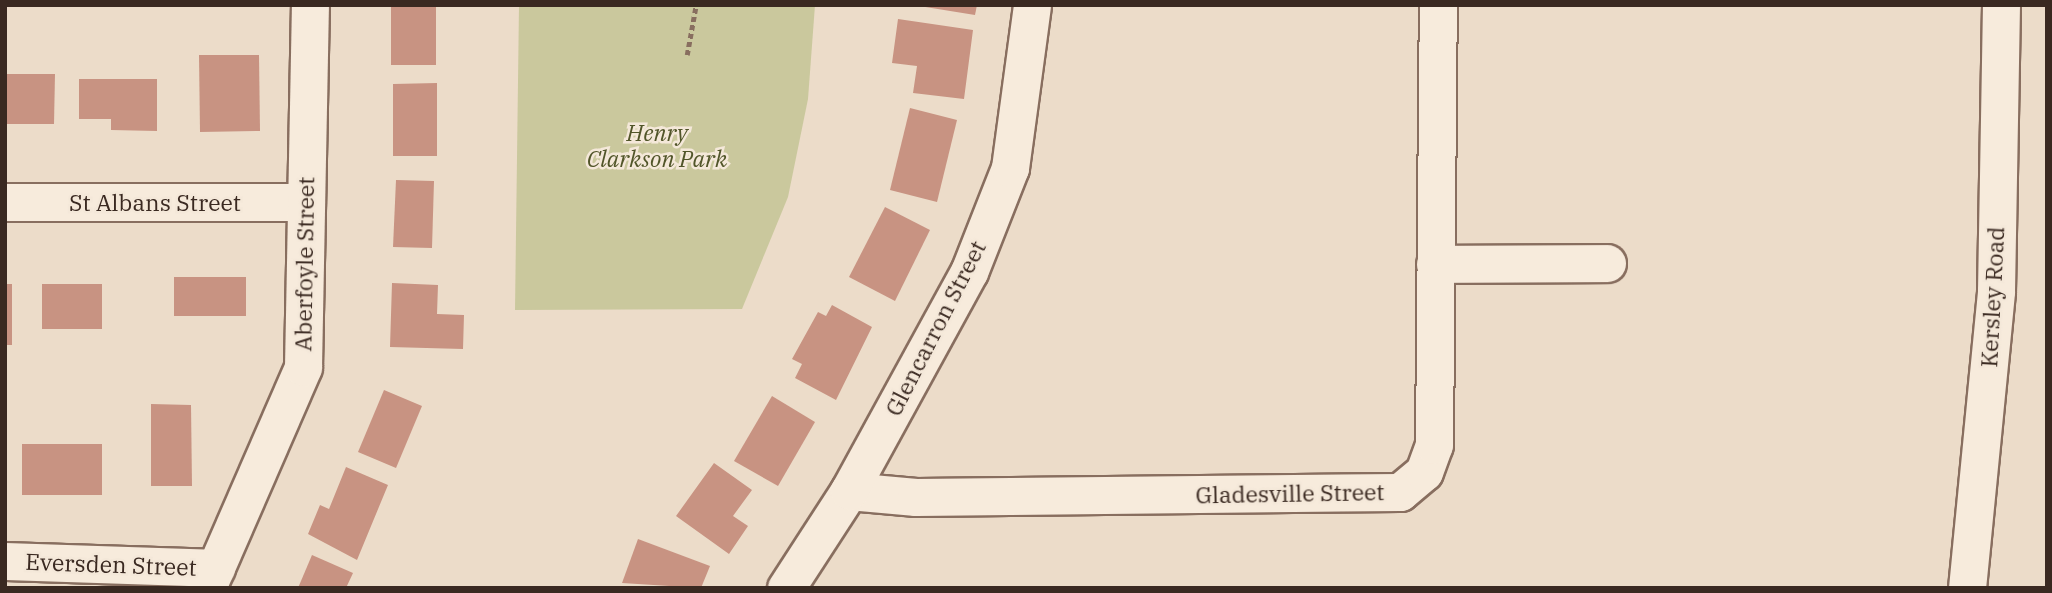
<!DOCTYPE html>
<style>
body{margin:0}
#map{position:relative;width:2052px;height:593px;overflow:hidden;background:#ecdcc9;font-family:"IBM Plex Serif",serif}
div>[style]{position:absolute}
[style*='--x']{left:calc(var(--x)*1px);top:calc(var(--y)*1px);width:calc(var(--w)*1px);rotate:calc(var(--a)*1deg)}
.green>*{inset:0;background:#cac89d}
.building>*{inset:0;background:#c89382}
.path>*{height:4.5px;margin-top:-2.25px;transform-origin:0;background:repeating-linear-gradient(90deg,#886e5f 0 5px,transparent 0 8.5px)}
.roads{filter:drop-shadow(2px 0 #886e5f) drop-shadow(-2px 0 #886e5f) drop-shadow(0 2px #886e5f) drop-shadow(0 -2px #886e5f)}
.minor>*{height:37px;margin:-18.5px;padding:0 18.5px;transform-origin:18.5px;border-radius:18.5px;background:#f7ebdc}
span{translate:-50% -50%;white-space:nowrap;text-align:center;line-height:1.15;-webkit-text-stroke:5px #f4e8d9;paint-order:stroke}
.park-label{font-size:23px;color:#515529;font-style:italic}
.street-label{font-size:23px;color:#3a2921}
.frame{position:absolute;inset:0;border:7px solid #3a2921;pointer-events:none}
</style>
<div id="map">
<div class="green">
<i style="clip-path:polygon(519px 5px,815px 5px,808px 99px,788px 197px,742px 309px,515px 310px)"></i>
</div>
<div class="building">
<i style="clip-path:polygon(391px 5px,436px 5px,436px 65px,391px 65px)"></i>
<i style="clip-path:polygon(913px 5px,977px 5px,975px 15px)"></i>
<i style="clip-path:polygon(898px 19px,973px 30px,964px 99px,913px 93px,917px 66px,892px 63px)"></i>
<i style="clip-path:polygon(199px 55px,259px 55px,260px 131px,200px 132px)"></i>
<i style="clip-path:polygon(5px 74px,55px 74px,54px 124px,5px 124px)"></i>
<i style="clip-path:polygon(79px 79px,157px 79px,157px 131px,111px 130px,111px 119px,79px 119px)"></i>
<i style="clip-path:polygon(437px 83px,437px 156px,393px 156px,393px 84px)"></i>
<i style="clip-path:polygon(910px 108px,957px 120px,937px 202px,890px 190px)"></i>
<i style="clip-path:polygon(396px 180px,434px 181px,432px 248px,393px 247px)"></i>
<i style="clip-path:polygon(885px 207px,930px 230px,895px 301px,849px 277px)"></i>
<i style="clip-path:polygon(174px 277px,246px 277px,246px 316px,174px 316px)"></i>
<i style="clip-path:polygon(392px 283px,438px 285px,437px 314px,464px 315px,463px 349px,390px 347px)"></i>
<i style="clip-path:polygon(5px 284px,12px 284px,12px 345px,5px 345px)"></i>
<i style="clip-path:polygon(42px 284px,102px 284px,102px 329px,42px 329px)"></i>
<i style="clip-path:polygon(832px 305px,872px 327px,836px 400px,795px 378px,802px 364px,792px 359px,818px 312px,826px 316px)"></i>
<i style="clip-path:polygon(384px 390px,422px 406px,396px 468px,358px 452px)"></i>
<i style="clip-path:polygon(772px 396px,815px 422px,778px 486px,734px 461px)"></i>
<i style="clip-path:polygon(151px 404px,191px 405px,192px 486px,151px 486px)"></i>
<i style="clip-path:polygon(22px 444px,102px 444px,102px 495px,22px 495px)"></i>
<i style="clip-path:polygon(714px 463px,752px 490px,733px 516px,748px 526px,729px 554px,676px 516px)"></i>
<i style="clip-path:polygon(346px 467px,388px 485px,357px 560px,308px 534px,320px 505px,329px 509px)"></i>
<i style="clip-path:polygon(638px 539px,710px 566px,701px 588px,622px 583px)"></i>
<i style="clip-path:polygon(312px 555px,353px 573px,346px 588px,298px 588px)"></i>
</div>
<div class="path">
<i style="--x:687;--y:55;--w:51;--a:-79.8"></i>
</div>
<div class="roads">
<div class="minor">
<i style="--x:5;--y:202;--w:299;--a:0"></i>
<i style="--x:1435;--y:264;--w:172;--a:-0.3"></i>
<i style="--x:849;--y:491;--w:67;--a:5.1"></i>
<i style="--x:916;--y:497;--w:484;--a:-0.6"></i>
<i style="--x:1400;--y:492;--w:31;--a:-40"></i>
<i style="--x:1424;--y:472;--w:29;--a:-70"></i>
<i style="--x:1434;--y:445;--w:440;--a:-89.5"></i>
<i style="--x:5;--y:561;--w:211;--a:1.9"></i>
<i style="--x:207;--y:588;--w:241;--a:-66.5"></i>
<i style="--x:303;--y:367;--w:362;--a:-88.9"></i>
<i style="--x:786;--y:588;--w:116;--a:-57"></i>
<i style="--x:849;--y:491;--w:250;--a:-61.3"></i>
<i style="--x:969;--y:272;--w:112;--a:-68.5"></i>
<i style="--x:1010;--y:168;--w:164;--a:-82.3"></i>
<i style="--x:1967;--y:588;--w:298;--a:-84.4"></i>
<i style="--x:1996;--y:291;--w:286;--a:-89"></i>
</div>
</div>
<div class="park-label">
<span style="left:657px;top:145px">Henry<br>Clarkson Park</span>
</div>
<div class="street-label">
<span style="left:155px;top:202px">St Albans Street</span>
<span style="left:304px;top:264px;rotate:-89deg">Aberfoyle Street</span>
<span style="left:1992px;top:297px;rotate:-87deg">Kersley Road</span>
<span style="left:935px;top:328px;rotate:-63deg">Glencarron Street</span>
<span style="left:1290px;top:493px;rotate:-1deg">Gladesville Street</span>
<span style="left:111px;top:564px;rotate:2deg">Eversden Street</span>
</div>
<div class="frame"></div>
</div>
